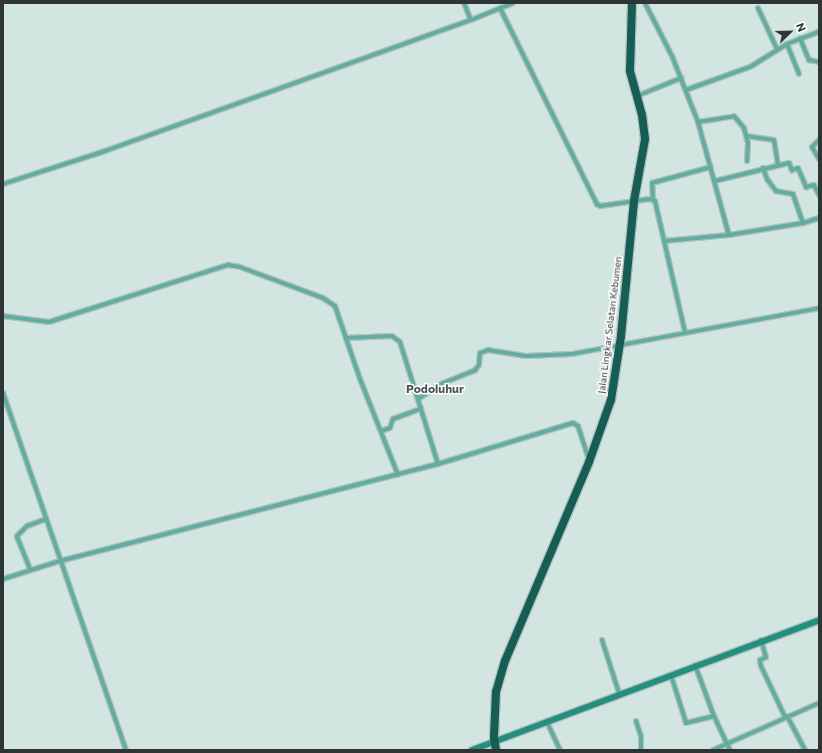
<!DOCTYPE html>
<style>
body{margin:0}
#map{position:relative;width:822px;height:753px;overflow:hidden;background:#d3e5e1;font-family:Commissioner,sans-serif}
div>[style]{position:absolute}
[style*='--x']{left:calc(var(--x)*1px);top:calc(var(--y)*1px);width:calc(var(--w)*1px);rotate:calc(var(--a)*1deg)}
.roads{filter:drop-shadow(1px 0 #b2c2be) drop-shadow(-1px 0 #b2c2be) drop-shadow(0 1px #b2c2be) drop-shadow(0 -1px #b2c2be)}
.street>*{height:4px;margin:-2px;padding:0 2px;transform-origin:2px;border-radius:2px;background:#61ada0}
.secondary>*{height:6px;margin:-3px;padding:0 3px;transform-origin:3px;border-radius:3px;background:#248f7f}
.highway>*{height:8px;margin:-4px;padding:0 4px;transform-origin:4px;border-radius:4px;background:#165e53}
span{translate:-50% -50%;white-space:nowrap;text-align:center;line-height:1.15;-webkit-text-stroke:3px #fff;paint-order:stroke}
.street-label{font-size:10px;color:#2e3534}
.quarter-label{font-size:12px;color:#43534f;font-weight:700}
.frame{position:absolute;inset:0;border:4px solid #2e3534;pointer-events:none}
.north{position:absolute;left:770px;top:12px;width:40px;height:40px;-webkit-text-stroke:3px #fff;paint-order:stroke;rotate:67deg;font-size:11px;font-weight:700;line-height:16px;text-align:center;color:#2e3534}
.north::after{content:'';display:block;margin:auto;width:14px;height:18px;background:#2e3534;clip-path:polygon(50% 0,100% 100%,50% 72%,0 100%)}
</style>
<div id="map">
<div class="roads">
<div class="street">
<i style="--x:464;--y:3;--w:18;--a:68"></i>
<i style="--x:471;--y:20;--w:45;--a:-22"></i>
<i style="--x:645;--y:3;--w:59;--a:63"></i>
<i style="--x:672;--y:56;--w:71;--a:68.5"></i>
<i style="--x:698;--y:122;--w:117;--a:74.7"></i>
<i style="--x:729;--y:235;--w:75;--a:-9.2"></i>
<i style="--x:803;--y:223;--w:17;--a:-17"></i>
<i style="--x:500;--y:8;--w:219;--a:63.7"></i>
<i style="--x:597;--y:204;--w:4;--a:34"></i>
<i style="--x:600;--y:206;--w:50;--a:-8"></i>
<i style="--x:650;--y:199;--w:5;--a:22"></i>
<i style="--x:655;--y:201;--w:134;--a:77.1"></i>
<i style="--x:758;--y:8;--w:45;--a:65.1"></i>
<i style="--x:800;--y:38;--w:24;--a:68"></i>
<i style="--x:809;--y:60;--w:10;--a:11"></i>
<i style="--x:787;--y:44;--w:32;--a:68"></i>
<i style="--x:686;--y:90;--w:68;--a:-19.8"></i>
<i style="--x:750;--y:67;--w:44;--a:-31.9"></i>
<i style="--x:787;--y:44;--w:34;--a:-21"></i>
<i style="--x:637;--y:96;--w:48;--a:-22.2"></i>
<i style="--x:698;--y:122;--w:36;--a:-9"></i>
<i style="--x:734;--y:116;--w:16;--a:50"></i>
<i style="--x:744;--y:128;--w:16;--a:75"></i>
<i style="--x:748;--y:143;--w:18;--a:93"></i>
<i style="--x:746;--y:136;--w:28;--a:8"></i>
<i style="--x:774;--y:140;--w:25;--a:81"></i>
<i style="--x:819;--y:140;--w:10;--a:135"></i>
<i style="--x:812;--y:147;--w:14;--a:60"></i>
<i style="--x:763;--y:168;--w:12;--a:70"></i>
<i style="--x:767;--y:179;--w:15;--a:53"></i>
<i style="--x:776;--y:191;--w:17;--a:10"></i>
<i style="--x:793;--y:194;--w:31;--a:71"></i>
<i style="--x:715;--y:181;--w:76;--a:-13.7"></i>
<i style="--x:789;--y:163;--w:8;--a:67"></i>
<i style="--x:792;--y:170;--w:6;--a:-18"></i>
<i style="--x:798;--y:168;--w:21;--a:67"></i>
<i style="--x:806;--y:187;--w:8;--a:-14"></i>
<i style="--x:814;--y:185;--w:11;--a:63"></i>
<i style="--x:3;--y:184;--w:107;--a:-17.9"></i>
<i style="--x:105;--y:151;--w:389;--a:-19.7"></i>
<i style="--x:653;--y:200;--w:17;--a:-93"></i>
<i style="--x:652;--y:183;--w:61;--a:-15.2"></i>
<i style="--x:664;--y:241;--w:65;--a:-5.3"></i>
<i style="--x:3;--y:316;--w:46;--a:7.4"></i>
<i style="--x:49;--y:322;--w:188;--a:-17.7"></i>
<i style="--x:228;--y:265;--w:12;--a:9"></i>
<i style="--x:240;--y:267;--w:89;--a:20.5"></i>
<i style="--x:323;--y:298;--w:14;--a:34"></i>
<i style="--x:335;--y:306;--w:77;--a:71.1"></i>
<i style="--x:360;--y:379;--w:103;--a:68.4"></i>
<i style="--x:346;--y:338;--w:46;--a:-2.5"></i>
<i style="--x:392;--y:336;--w:10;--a:37"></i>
<i style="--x:400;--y:342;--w:128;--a:72.7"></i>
<i style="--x:3;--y:393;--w:378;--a:71"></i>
<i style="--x:418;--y:399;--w:27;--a:-33"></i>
<i style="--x:441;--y:384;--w:37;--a:-22"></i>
<i style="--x:475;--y:370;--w:6;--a:-51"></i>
<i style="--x:479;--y:365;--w:12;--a:-85"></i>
<i style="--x:480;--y:353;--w:9;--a:-21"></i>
<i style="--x:488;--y:350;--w:38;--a:9"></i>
<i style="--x:526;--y:356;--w:46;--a:-2.5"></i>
<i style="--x:572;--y:354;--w:251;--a:-10.5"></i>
<i style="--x:381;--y:431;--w:9;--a:-18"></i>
<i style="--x:390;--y:428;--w:9;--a:-72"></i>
<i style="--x:393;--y:419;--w:30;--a:-20"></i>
<i style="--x:30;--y:569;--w:35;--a:-112"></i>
<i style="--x:17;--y:536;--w:14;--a:-45"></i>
<i style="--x:27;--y:526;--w:20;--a:-20"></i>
<i style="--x:3;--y:579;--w:60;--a:-17.5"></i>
<i style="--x:60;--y:561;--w:390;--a:-14.4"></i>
<i style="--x:438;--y:464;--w:141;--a:-16.9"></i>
<i style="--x:573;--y:423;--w:6;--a:31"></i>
<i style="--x:578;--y:426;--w:36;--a:72"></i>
<i style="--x:602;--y:640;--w:56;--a:72.2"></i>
<i style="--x:761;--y:640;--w:18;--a:74"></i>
<i style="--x:766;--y:657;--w:7;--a:153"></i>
<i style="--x:760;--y:660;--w:6;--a:81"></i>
<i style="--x:761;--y:666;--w:56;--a:64.8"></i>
<i style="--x:695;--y:665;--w:54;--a:69.6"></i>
<i style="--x:714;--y:716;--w:38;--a:65"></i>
<i style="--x:671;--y:675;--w:50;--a:72.6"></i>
<i style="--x:686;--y:723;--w:29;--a:-14"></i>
<i style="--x:787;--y:716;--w:38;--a:62"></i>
<i style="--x:636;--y:721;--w:16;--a:72"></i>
<i style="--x:641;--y:736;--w:14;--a:90"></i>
<i style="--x:547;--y:722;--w:31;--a:65"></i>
<i style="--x:713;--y:750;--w:116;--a:-23.9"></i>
</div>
<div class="secondary">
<i style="--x:472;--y:750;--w:371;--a:-20.5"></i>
</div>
<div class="highway">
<i style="--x:496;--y:750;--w:13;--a:-99"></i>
<i style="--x:494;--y:737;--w:45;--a:-87.5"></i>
<i style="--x:496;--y:692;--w:32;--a:-74"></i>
<i style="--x:505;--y:661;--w:216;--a:-67.1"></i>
<i style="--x:589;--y:462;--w:66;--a:-70.5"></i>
<i style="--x:611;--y:400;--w:65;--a:-81.1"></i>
<i style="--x:621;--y:336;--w:136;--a:-84.5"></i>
<i style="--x:634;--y:201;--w:63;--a:-79.9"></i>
<i style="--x:645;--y:139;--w:24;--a:-97"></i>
<i style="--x:642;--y:115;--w:46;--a:-105.3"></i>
<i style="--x:630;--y:71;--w:68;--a:-88.3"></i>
</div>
</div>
<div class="street-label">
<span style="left:610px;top:325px;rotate:-83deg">Jalan Lingkar Selatan Kebumen</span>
</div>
<div class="quarter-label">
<span style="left:435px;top:389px">Podoluhur</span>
</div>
<div class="frame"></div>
<div class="north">N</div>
</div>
